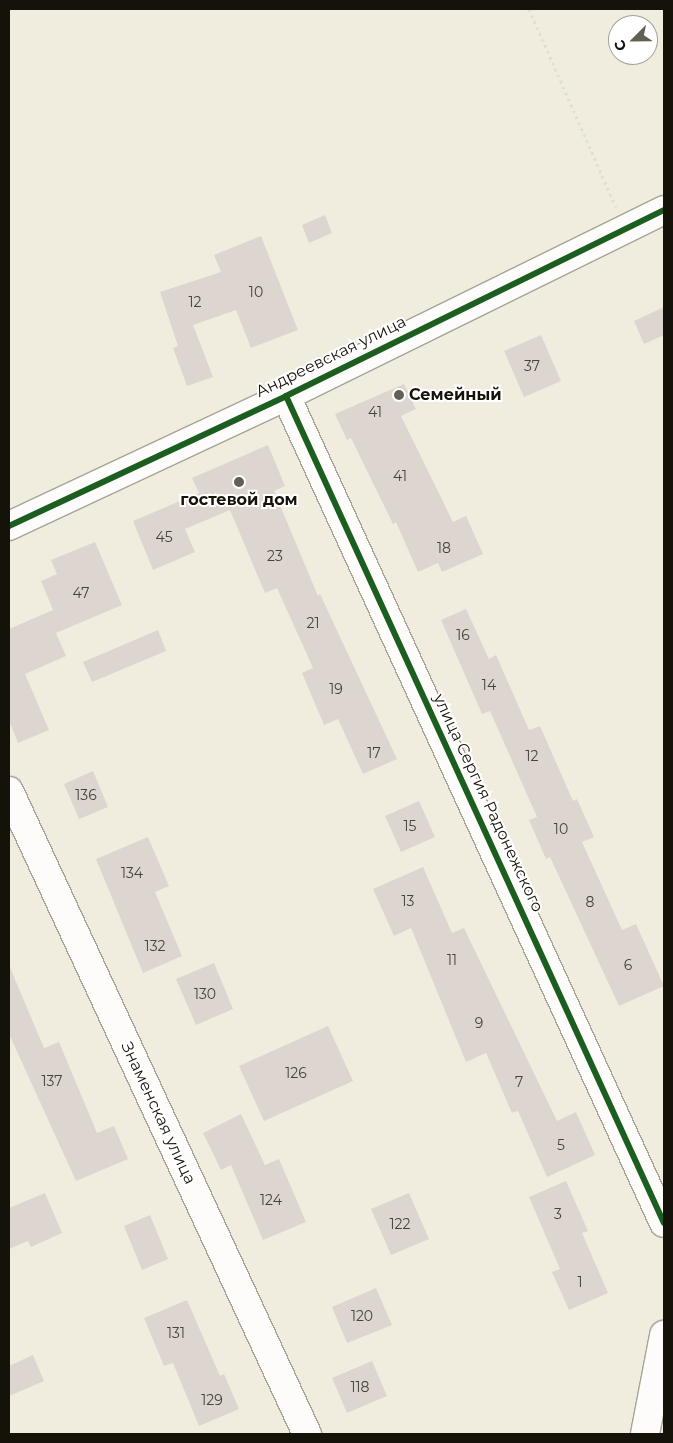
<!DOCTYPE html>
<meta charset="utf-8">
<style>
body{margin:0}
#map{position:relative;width:673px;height:1443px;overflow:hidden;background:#f1edde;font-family:Montserrat,sans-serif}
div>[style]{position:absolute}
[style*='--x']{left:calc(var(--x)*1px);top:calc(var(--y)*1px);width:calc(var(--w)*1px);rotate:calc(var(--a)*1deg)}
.building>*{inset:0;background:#ddd5d0}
.path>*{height:3px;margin-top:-1.5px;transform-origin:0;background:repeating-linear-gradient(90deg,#deded9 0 2.5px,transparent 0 6.5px)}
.roads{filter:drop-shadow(1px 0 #a6a397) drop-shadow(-1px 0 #a6a397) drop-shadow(0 1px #a6a397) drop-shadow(0 -1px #a6a397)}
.minor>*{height:28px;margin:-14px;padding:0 14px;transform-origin:14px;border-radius:14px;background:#fdfcfa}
.cycleway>*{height:6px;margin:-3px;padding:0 3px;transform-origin:3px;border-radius:3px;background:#1b5e20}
.dots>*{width:14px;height:14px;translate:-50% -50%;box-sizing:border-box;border:2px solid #fff;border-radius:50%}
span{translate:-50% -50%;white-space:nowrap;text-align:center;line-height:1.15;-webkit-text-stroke:4px #fff;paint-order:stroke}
.number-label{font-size:14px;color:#47433b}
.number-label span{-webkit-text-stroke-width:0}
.street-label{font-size:16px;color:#151209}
.poi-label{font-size:16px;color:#151209;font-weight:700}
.left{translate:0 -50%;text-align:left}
.frame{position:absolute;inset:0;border:10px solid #151209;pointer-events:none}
.north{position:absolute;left:608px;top:15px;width:50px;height:50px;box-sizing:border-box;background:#fff;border:1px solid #a1a09d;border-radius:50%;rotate:247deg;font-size:14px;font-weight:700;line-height:20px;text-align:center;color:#151209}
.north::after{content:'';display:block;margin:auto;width:18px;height:22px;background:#625f54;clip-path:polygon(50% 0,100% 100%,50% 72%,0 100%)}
</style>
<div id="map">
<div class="building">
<i style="clip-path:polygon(325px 215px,332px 233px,309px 243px,302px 225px)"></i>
<i style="clip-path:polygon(261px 236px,298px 330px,251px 348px,236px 310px,193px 325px,213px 377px,187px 386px,173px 348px,178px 346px,160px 292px,221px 272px,214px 255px)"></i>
<i style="clip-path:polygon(664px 307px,664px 335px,644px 344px,634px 321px)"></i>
<i style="clip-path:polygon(541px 335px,561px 381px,524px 397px,504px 351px)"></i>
<i style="clip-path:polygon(404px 384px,416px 409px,401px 416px,453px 522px,466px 516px,483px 554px,442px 572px,438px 563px,418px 572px,396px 522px,393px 524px,351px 438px,347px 440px,335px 414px)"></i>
<i style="clip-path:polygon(268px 445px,285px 486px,274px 491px,318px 596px,320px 594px,397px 759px,363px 774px,338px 719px,324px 725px,302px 673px,313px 668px,277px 588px,265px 593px,230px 510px,185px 529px,195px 552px,153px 570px,133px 521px,199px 493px,192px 478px)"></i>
<i style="clip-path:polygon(95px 542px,122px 605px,56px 633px,66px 656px,25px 674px,49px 730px,18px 743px,9px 720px,9px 629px,53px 610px,41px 581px,57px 574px,51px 560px)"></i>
<i style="clip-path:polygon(466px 609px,489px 659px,496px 655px,529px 730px,540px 726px,573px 801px,577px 799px,594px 837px,582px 842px,622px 930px,636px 924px,664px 986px,619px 1006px,550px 857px,546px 859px,529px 820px,537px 817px,490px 711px,482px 714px,441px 620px)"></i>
<i style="clip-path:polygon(158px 630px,166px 651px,92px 682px,83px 662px)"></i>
<i style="clip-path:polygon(93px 771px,108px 807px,79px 819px,64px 784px)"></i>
<i style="clip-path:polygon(419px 801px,435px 837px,401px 852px,385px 816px)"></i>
<i style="clip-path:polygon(148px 837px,169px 886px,155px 892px,182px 956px,143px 973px,96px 859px)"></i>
<i style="clip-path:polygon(423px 867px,452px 933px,464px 928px,557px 1121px,576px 1112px,595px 1155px,547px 1177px,518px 1111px,512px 1113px,486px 1053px,466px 1062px,411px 928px,394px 936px,373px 889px)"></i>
<i style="clip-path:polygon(214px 963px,233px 1009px,196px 1025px,176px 979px)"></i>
<i style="clip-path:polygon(9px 965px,44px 1048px,59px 1042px,97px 1133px,114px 1126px,128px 1159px,76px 1181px,9px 1034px)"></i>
<i style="clip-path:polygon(328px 1026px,353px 1081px,264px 1121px,239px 1066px)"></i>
<i style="clip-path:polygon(241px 1114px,265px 1165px,279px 1159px,306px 1222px,263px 1240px,231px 1165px,221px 1170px,203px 1133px)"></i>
<i style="clip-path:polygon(566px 1181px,588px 1231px,582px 1233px,608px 1293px,569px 1310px,552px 1272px,560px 1269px,529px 1197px)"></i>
<i style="clip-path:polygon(45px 1193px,62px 1233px,31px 1247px,28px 1241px,9px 1249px,9px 1208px)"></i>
<i style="clip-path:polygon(409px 1193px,429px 1239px,391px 1255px,371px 1209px)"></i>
<i style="clip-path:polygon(150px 1215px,168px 1259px,142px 1270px,124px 1226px)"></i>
<i style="clip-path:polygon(376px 1288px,392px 1325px,347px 1343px,332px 1307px)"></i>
<i style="clip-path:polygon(187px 1300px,220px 1376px,224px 1374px,239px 1409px,199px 1426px,173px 1363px,164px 1366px,144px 1318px)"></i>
<i style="clip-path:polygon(33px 1355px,44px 1381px,9px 1396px,9px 1366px)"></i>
<i style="clip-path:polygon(372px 1361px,387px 1396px,347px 1413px,332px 1378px)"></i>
</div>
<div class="path">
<i style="--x:529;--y:9;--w:216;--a:66.3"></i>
</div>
<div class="roads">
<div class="minor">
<i style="--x:286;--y:396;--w:909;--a:65.44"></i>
<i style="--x:9;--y:526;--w:306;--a:-25.1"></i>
<i style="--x:286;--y:396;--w:421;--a:-26.2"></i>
<i style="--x:9;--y:791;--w:709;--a:65.13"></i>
<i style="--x:645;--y:1434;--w:101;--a:-79.1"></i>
</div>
</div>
<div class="cycleway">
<i style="--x:286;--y:396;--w:909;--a:65.44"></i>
<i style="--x:9;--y:526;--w:306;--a:-25.1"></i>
<i style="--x:286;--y:396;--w:421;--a:-26.2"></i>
</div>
<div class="dots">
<i style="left:399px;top:395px;background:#625f54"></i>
<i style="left:239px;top:482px;background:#625f54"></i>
</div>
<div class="number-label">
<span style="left:256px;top:292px">10</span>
<span style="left:195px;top:302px">12</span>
<span style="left:532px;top:366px">37</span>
<span style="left:375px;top:412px">41</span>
<span style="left:400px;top:476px">41</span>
<span style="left:164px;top:537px">45</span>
<span style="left:444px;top:548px">18</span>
<span style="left:275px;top:556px">23</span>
<span style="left:81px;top:593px">47</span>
<span style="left:313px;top:623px">21</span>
<span style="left:463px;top:635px">16</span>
<span style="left:489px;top:685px">14</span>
<span style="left:336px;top:689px">19</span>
<span style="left:374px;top:753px">17</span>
<span style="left:532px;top:756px">12</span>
<span style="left:86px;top:795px">136</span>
<span style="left:410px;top:826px">15</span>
<span style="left:561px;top:829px">10</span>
<span style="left:132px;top:873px">134</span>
<span style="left:408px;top:901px">13</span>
<span style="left:590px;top:902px">8</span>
<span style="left:155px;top:946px">132</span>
<span style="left:452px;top:960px">11</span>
<span style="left:628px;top:965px">6</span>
<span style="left:205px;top:994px">130</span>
<span style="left:479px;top:1023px">9</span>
<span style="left:296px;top:1073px">126</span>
<span style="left:52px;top:1081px">137</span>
<span style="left:519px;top:1082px">7</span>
<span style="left:561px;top:1145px">5</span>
<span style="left:271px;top:1200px">124</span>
<span style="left:558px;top:1214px">3</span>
<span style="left:400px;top:1224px">122</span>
<span style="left:580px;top:1282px">1</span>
<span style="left:362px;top:1316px">120</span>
<span style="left:176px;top:1333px">131</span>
<span style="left:360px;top:1387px">118</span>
<span style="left:212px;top:1400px">129</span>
</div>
<div class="street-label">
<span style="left:331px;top:357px;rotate:-26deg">Андреевская улица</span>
<span style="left:488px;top:803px;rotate:65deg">улица Сергия Радонежского</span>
<span style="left:158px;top:1113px;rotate:65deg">Знаменская улица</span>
</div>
<div class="poi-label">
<span class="left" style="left:409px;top:395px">Семейный</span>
<span style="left:239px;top:500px">гостевой дом</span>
</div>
<div class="frame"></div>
<div class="north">С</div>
</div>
